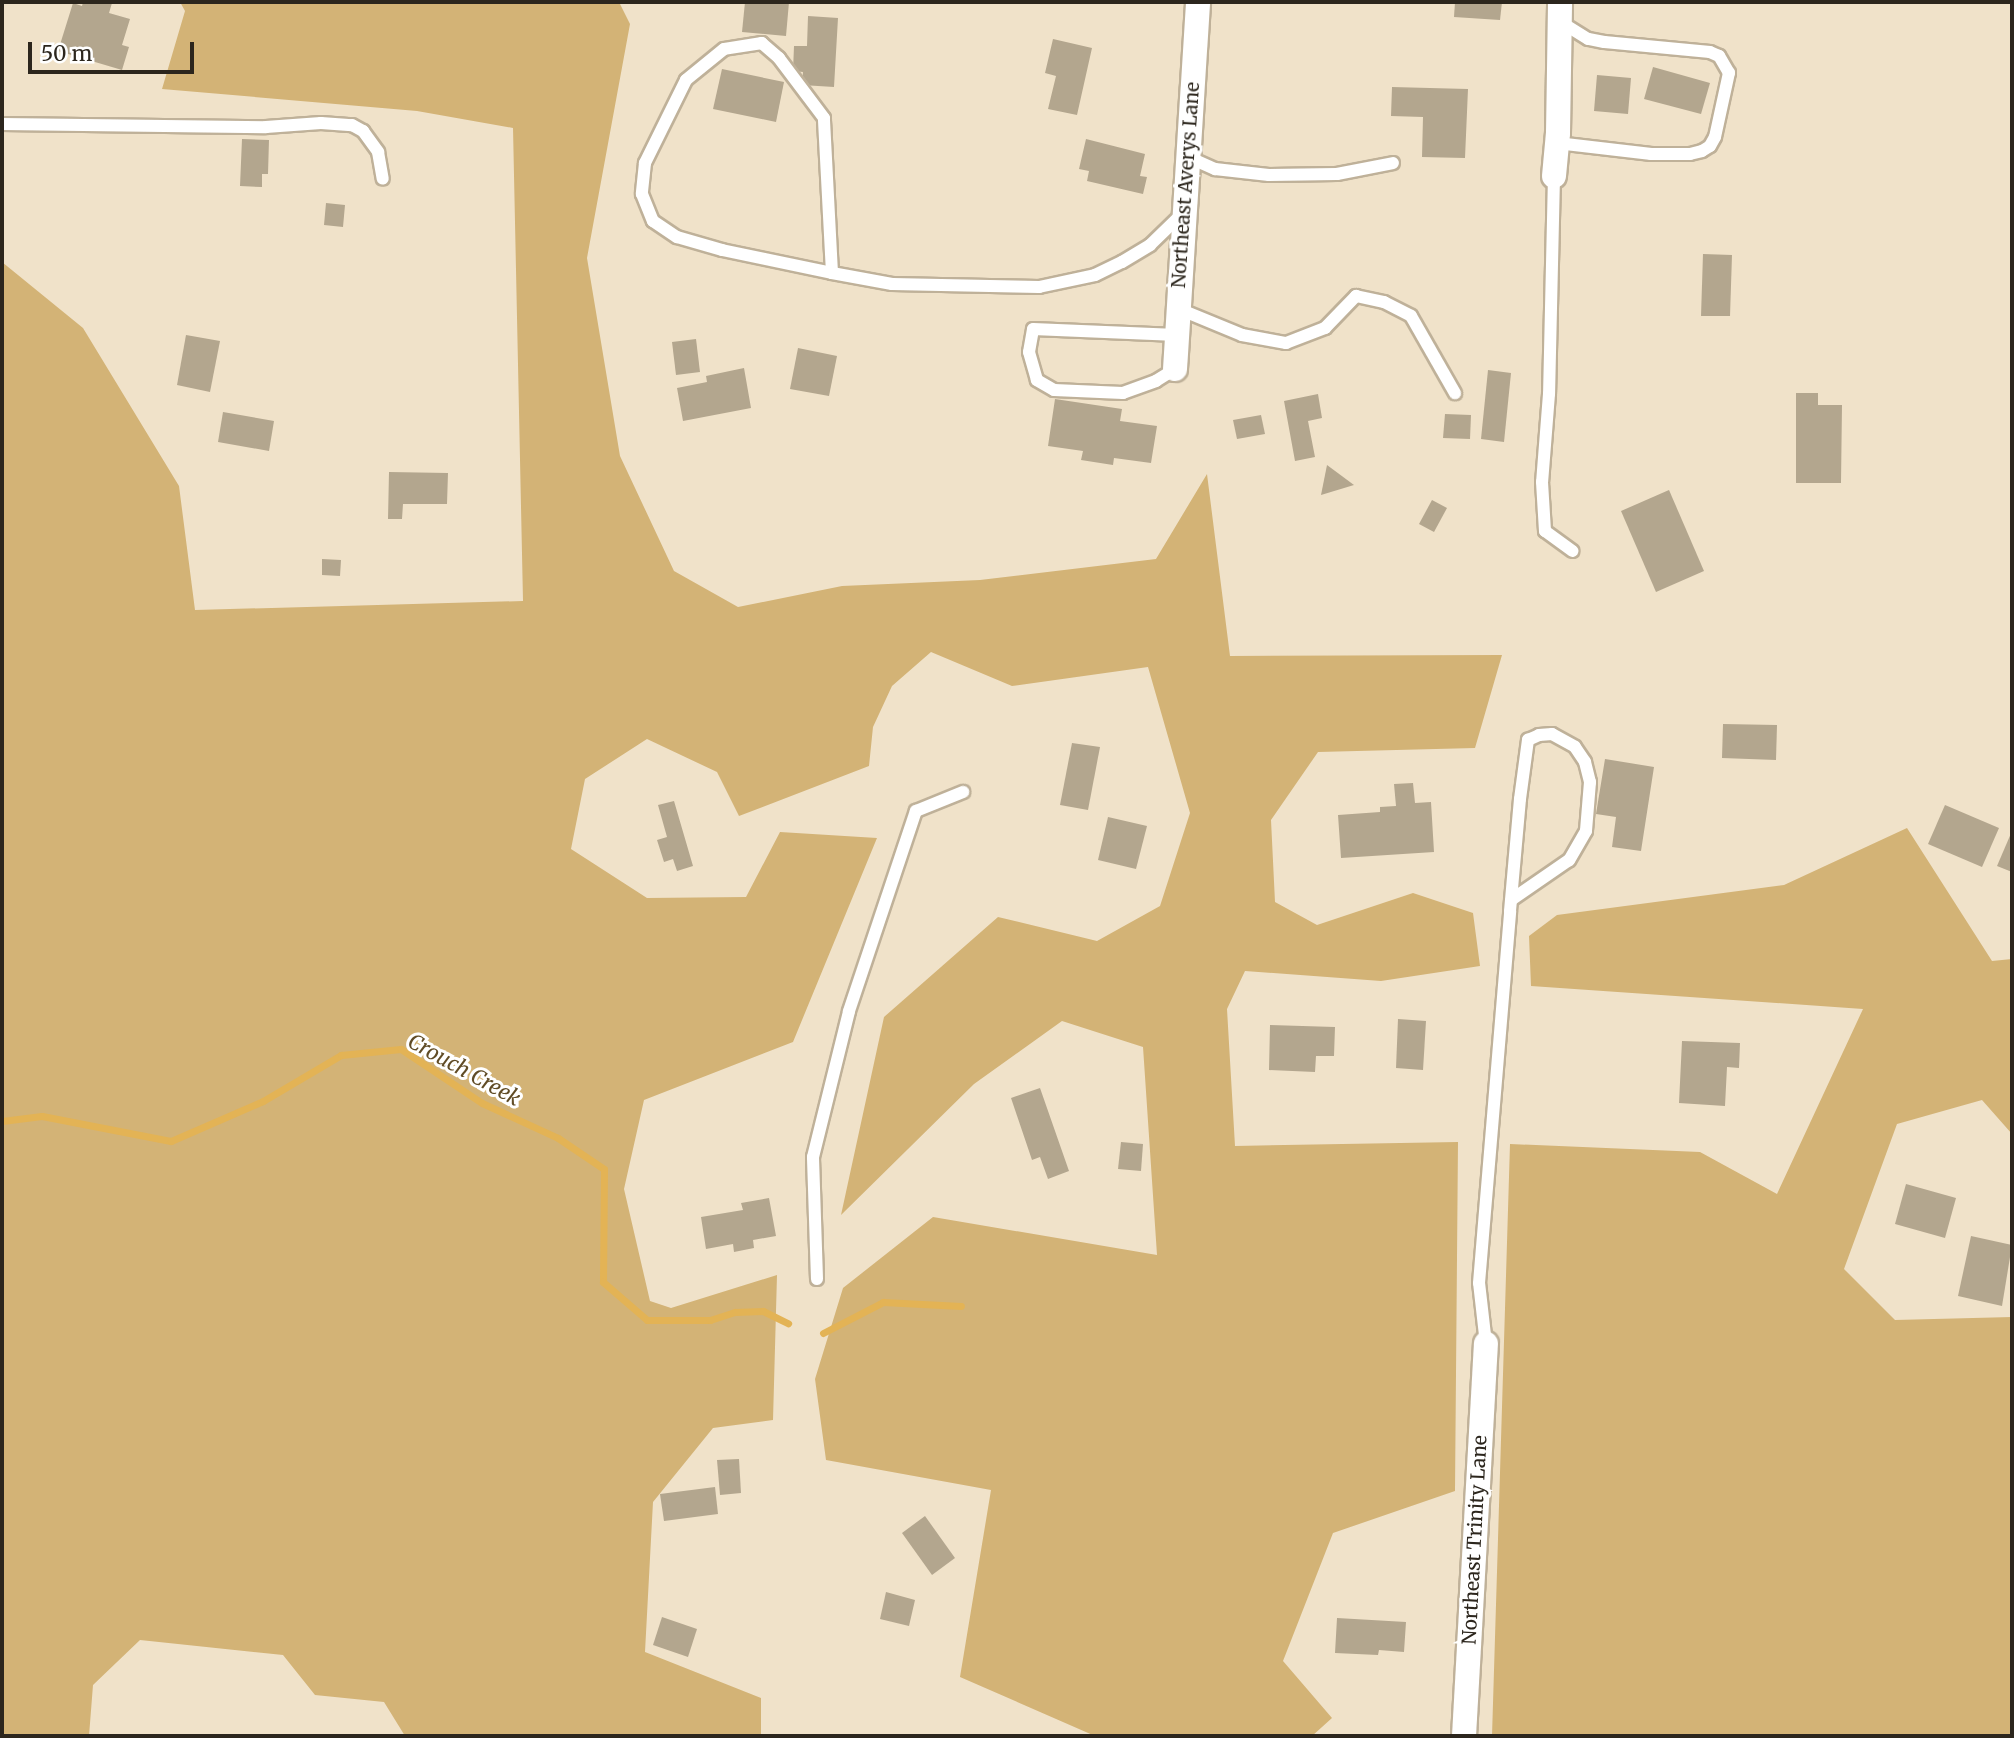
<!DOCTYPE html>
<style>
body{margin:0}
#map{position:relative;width:2014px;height:1738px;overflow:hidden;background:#f0e2c9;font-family:Merriweather,serif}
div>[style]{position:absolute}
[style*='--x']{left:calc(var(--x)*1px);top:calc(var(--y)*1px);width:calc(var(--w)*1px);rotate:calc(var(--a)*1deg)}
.green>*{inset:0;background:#d3b376}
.stream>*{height:7px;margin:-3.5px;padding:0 3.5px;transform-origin:3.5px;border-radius:3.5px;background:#e3b355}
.building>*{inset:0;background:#b3a68e}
.roads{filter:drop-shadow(2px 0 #bfb199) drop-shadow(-2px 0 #bfb199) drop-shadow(0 2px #bfb199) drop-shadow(0 -2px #bfb199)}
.lane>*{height:12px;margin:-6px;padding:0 6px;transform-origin:6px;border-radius:6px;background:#fff}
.street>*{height:24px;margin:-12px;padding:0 12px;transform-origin:12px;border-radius:12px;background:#fff}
span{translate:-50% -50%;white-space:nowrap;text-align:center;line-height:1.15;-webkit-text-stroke:6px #fff;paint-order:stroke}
.street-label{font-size:19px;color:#2c261d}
.water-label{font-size:21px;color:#614c26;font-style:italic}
.frame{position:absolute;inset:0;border:4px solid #2c261d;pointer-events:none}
.scale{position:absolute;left:28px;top:42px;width:166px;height:32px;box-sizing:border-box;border:4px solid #2c261d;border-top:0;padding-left:9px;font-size:21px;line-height:24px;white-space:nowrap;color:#2c261d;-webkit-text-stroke:5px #fff;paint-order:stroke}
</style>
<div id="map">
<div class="green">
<i style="clip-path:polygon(180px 2px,619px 2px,630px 24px,587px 258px,620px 456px,674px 571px,738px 607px,842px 586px,980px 580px,1156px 559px,1207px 474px,1230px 656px,1502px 655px,1475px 748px,1318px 752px,1271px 820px,1275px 902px,1317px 925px,1413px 893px,1473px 913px,1480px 966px,1381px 981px,1245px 971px,1227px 1009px,1235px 1146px,1458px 1142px,1455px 1491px,1333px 1533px,1283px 1661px,1332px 1718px,1312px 1736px,1095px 1736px,960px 1677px,991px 1490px,826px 1460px,815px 1379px,843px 1288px,933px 1217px,1157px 1255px,1143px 1047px,1062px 1021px,974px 1084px,841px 1215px,884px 1017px,998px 917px,1097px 941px,1160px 906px,1190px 813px,1148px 667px,1012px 686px,931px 652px,892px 686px,873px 727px,869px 766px,739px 816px,717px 772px,647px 739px,585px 779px,571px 849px,647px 898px,746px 897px,780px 832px,877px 838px,793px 1042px,644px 1100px,624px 1189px,650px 1301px,671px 1308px,777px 1275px,773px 1420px,713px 1428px,653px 1502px,645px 1652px,761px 1698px,761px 1736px,405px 1736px,384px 1702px,315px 1695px,283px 1655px,140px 1640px,93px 1685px,89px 1736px,2px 1736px,2px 262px,83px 328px,179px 486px,195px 610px,523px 601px,513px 128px,417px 111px,162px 89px,185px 11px)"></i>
<i style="clip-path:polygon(1907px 828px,1992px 961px,2012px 959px,2012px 1134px,1982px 1100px,1897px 1124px,1844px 1269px,1895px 1320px,2012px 1317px,2012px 1736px,1492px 1736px,1510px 1144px,1700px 1152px,1777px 1194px,1863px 1009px,1531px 986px,1529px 936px,1557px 915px,1784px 885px)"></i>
</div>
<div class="stream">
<i style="--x:2;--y:1121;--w:40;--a:-7.1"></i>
<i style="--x:42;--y:1116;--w:131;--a:11"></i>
<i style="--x:171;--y:1141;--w:100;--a:-23.5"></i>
<i style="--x:263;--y:1101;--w:91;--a:-30.5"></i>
<i style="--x:341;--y:1055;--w:60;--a:-5.7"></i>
<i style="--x:401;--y:1049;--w:97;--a:33.7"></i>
<i style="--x:482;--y:1103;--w:84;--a:24.7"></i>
<i style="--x:558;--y:1138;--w:55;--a:34"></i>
<i style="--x:604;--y:1169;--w:113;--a:90.5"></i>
<i style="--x:603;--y:1282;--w:58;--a:40.8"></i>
<i style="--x:647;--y:1320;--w:63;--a:0"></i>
<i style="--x:710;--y:1320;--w:26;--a:-18"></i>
<i style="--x:735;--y:1312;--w:28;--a:-2"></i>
<i style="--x:763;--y:1311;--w:28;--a:26"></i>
<i style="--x:823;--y:1333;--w:68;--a:-27.3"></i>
<i style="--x:883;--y:1302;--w:78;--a:2.9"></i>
</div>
<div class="building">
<i style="clip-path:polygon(83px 2px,112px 3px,109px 13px,130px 19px,122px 45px,129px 47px,122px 70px,58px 51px,73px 3px,82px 6px)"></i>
<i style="clip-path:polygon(745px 2px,789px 2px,786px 36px,742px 32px)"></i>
<i style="clip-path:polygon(1455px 2px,1502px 2px,1500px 20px,1454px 17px)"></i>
<i style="clip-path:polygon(808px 16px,838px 18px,834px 87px,802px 85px,803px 72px,793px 71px,794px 46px,807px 46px)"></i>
<i style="clip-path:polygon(1053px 39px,1092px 48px,1077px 115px,1048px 109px,1056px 76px,1045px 73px)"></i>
<i style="clip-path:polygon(1653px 67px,1710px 83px,1701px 114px,1644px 99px)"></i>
<i style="clip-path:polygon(722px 69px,784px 82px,776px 122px,713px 109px)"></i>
<i style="clip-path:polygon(1597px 75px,1631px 78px,1628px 114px,1594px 111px)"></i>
<i style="clip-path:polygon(1392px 87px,1468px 89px,1465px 158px,1422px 157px,1423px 117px,1391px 116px)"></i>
<i style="clip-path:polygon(242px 139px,269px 140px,268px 174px,262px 174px,262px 187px,240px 186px)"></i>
<i style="clip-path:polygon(1086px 139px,1145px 154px,1140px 176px,1147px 177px,1143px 194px,1087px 181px,1089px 171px,1079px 169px)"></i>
<i style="clip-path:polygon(326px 203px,345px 205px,343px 227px,324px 225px)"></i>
<i style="clip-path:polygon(1703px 254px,1732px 255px,1730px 316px,1701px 316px)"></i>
<i style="clip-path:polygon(186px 335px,220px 341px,210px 392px,177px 385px)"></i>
<i style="clip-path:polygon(696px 339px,700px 372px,676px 375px,672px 342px)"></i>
<i style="clip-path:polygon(798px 348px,837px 356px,829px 396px,790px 389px)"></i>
<i style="clip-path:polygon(744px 368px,751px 408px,683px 421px,677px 388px,707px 382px,706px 376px)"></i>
<i style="clip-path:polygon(1488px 370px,1511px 373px,1504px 442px,1481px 439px)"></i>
<i style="clip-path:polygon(1796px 393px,1818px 393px,1818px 405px,1842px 405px,1841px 483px,1796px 483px)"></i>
<i style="clip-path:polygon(1318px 394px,1322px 418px,1308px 421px,1315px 457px,1295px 461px,1284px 401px)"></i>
<i style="clip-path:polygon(1055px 399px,1122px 409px,1120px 421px,1157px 426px,1151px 463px,1114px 458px,1113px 465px,1081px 460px,1083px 451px,1048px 446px)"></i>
<i style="clip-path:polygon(223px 412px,274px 421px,269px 451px,218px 442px)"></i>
<i style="clip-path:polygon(1445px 414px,1471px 415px,1470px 439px,1443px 438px)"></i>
<i style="clip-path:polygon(1261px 415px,1265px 434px,1237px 439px,1233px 420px)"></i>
<i style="clip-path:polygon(1327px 465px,1354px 485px,1321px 495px)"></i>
<i style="clip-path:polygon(389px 472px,448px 473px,447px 504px,403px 504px,402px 519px,388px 519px)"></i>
<i style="clip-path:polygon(1669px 490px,1704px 571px,1656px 592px,1621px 511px)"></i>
<i style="clip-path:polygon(1432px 500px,1447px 508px,1434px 532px,1419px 524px)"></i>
<i style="clip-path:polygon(322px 559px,341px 560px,340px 576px,322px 575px)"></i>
<i style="clip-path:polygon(1723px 724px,1777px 725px,1776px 760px,1722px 758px)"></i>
<i style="clip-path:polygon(1072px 743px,1100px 747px,1088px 810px,1060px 805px)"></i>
<i style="clip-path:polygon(1605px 759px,1654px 767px,1641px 851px,1612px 847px,1616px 817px,1596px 814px)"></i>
<i style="clip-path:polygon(1413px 783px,1415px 803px,1431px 802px,1434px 852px,1341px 858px,1338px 815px,1380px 812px,1380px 807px,1396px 806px,1394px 784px)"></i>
<i style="clip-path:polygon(674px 801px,693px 866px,677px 871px,673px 859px,664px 862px,657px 840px,667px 837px,658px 805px)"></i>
<i style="clip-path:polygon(1945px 805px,1999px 828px,1982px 867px,1928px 844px)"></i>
<i style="clip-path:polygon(1108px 817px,1147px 826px,1136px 869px,1098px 860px)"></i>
<i style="clip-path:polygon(2012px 831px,2012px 872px,1997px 866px)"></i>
<i style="clip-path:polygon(1398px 1019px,1426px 1021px,1423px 1070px,1396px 1068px)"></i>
<i style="clip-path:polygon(1270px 1025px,1335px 1027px,1334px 1056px,1316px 1056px,1315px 1072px,1269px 1070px)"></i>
<i style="clip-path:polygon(1682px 1041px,1740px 1043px,1739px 1068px,1727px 1067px,1725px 1106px,1679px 1103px)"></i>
<i style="clip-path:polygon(1040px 1088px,1069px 1171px,1048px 1179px,1040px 1157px,1032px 1160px,1011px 1098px)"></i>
<i style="clip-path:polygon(1121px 1142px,1143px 1144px,1141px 1171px,1118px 1169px)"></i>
<i style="clip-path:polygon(1906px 1184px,1956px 1198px,1945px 1238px,1895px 1224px)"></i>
<i style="clip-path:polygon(769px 1198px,776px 1236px,753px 1240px,754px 1248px,734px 1252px,733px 1244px,706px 1249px,701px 1217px,743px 1210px,741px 1203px)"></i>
<i style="clip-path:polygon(1971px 1236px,2012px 1245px,2002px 1306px,1958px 1296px)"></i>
<i style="clip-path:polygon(739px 1459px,741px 1493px,720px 1495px,717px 1460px)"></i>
<i style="clip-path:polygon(715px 1487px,718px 1514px,664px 1521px,660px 1494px)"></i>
<i style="clip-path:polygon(925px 1516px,955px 1558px,932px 1575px,902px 1533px)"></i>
<i style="clip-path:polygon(886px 1592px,915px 1600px,909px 1626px,880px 1619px)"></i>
<i style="clip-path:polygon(662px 1617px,697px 1629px,688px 1657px,653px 1645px)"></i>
<i style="clip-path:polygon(1337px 1618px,1406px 1622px,1404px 1652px,1379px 1650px,1378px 1655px,1335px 1653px)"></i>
</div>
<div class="roads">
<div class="lane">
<i style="--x:2;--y:124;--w:264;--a:0.7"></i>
<i style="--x:266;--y:127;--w:55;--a:-4.2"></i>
<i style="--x:321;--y:123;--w:31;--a:4"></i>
<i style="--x:352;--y:125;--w:13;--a:29"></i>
<i style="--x:363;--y:131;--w:26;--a:54"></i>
<i style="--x:378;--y:152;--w:27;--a:80"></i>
<i style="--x:1557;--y:143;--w:95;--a:6.7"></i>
<i style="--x:1651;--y:154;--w:39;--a:0"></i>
<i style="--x:1690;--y:154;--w:12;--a:-14"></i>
<i style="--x:1702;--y:151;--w:9;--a:-32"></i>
<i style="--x:1710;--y:146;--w:10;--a:-61"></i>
<i style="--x:1715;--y:137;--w:66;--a:-77.7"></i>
<i style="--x:1729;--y:73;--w:20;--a:-120"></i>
<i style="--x:1719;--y:56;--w:10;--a:-156"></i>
<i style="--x:1710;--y:52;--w:106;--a:-174.6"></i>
<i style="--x:1604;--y:42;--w:16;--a:-169"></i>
<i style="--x:1588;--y:39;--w:34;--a:-148"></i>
<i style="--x:1188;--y:157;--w:30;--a:24"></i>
<i style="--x:1215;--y:169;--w:54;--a:6.3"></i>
<i style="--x:1269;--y:175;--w:68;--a:-0.8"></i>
<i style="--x:1337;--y:174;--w:57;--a:-11.1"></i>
<i style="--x:1554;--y:176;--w:218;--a:91.3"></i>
<i style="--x:1549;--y:394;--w:88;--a:94.5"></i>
<i style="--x:1542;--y:482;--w:49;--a:86.5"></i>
<i style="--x:1545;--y:531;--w:34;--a:36"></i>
<i style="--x:832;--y:273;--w:155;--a:-93"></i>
<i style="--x:824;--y:118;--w:75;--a:-126.9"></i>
<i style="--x:779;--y:58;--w:23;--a:-139"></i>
<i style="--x:762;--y:43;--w:38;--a:171"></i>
<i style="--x:724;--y:49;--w:49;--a:140.8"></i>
<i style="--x:686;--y:80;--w:93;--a:116.3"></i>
<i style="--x:645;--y:163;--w:31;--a:96"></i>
<i style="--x:642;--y:194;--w:29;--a:68"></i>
<i style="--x:653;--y:221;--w:29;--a:34"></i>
<i style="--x:677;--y:237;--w:47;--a:16.1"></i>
<i style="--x:722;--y:250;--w:112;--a:11.8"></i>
<i style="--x:832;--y:273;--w:61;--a:10.4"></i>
<i style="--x:892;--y:284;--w:147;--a:1.2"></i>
<i style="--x:1039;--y:287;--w:57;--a:-12.1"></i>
<i style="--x:1095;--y:275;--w:30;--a:-26"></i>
<i style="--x:1122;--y:262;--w:33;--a:-31"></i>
<i style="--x:1150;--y:245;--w:47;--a:-44.1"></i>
<i style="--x:1179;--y:309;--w:68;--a:22.4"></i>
<i style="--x:1242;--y:335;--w:45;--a:10.3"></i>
<i style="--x:1286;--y:343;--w:42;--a:-21"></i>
<i style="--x:1325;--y:328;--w:45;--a:-45.9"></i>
<i style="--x:1356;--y:296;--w:29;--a:12"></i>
<i style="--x:1384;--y:302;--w:30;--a:27"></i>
<i style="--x:1411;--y:316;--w:89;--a:60.3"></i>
<i style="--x:1175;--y:369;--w:22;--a:148"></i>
<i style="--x:1156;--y:381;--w:35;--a:160"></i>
<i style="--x:1123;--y:393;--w:69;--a:-177.5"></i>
<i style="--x:1054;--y:390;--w:20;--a:-150"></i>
<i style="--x:1037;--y:380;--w:29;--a:-106"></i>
<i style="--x:1029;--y:352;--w:23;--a:-80"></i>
<i style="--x:1033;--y:329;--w:144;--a:2.4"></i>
<i style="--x:817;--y:1279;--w:122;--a:-91.9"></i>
<i style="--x:813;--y:1157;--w:150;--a:-76.1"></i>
<i style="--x:849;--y:1011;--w:211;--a:-71.5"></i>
<i style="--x:916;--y:811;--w:51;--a:-22"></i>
<i style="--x:1486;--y:1344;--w:61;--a:-96.5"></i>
<i style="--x:1479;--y:1283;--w:373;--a:-85.2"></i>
<i style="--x:1510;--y:911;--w:112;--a:-84.9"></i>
<i style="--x:1520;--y:799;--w:60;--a:-82.3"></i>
<i style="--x:1528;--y:740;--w:12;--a:-24"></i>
<i style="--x:1539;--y:735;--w:13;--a:-4"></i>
<i style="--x:1552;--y:734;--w:26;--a:29"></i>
<i style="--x:1575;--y:747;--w:18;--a:56"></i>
<i style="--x:1585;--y:762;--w:21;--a:76"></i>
<i style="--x:1590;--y:782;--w:49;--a:94.7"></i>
<i style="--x:1586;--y:831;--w:34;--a:120"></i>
<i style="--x:1569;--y:860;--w:70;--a:145.4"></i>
</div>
<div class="street">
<i style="--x:1554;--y:176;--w:43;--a:-84.7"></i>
<i style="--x:1558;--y:133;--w:131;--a:-89.1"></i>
<i style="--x:1175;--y:369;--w:368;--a:-86.4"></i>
<i style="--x:1464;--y:1736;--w:393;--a:-86.8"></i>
</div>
</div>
<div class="street-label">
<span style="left:1186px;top:185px;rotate:-86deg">Northeast Averys Lane</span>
<span style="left:1475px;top:1540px;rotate:-87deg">Northeast Trinity Lane</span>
</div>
<div class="water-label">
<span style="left:464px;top:1070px;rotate:29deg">Crouch Creek</span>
</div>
<div class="frame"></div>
<div class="scale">50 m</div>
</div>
